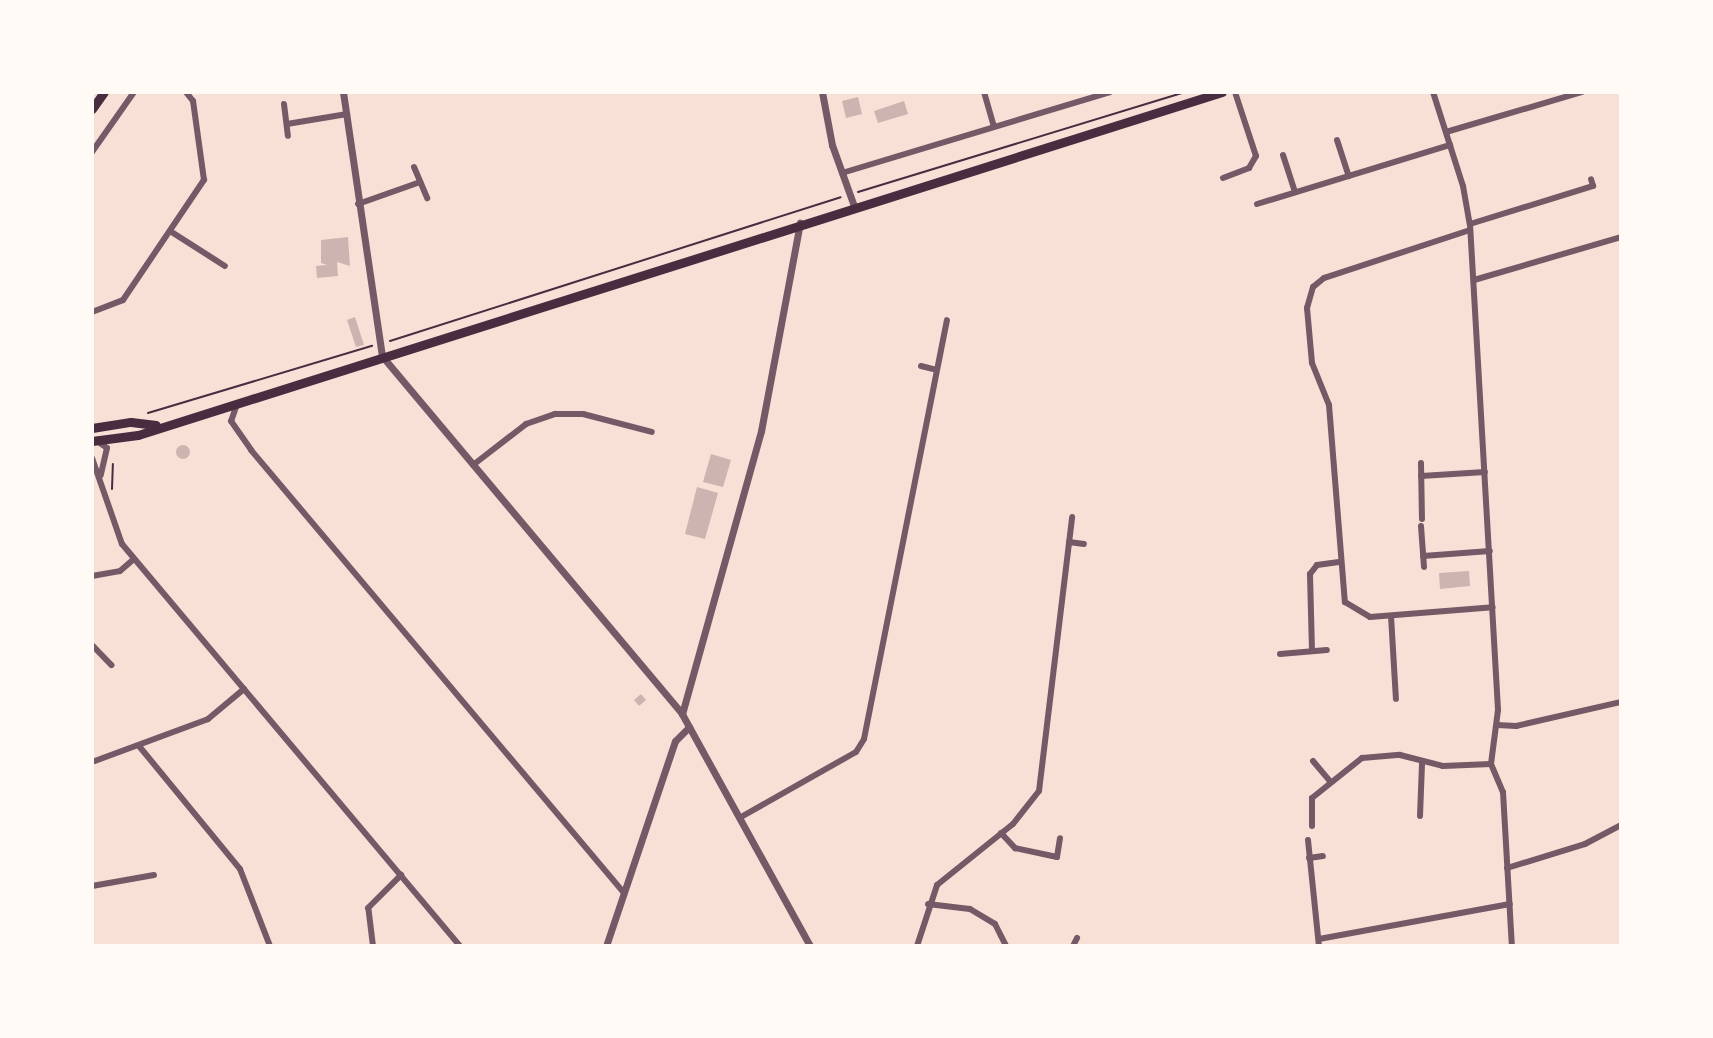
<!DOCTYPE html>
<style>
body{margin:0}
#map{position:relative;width:1713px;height:1038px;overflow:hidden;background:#f7e1d7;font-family:"Exo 2",sans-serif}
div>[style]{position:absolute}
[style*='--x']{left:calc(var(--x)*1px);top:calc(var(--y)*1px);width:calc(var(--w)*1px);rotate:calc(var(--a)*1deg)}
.building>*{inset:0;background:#ccb4b1}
.round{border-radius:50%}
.path>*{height:2px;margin:-1px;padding:0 1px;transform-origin:1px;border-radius:1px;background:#4a2c40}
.minor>*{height:6px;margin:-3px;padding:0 3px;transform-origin:3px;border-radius:3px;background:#755966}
.tertiary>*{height:7px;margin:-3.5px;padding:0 3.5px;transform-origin:3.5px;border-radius:3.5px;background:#755966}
.primary>*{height:9px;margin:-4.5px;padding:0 4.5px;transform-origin:4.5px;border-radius:4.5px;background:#4a2c40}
span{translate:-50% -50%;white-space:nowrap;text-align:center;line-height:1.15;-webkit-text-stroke:7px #fffaf5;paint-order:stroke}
.frame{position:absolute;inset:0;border:94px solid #fffaf5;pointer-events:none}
</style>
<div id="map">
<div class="building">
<i style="clip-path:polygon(858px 97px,862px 114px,846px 118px,842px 101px)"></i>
<i style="clip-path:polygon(904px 101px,908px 114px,878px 123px,874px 111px)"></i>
<i style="clip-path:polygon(348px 237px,350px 266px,337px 262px,338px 276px,317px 278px,316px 266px,327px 265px,321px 263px,321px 240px)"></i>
<i style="clip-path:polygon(355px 317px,364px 345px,356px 347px,347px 320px)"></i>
<i class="round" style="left:176px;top:445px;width:14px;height:14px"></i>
<i style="clip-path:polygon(711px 454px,731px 460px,723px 487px,703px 482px)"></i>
<i style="clip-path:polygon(697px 487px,718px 493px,705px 539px,685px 534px)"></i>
<i style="clip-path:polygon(1469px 571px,1470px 586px,1440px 589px,1439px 573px)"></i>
<i style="clip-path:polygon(641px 694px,646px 700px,639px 706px,634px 700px)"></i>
</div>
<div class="path">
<i style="--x:858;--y:192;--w:343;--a:-17"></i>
<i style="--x:390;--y:341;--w:473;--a:-17.7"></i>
<i style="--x:148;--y:413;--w:234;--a:-16.7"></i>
<i style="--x:112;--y:489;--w:25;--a:-88"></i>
</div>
<div class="minor">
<i style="--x:984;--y:92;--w:35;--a:74"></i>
<i style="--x:1433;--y:92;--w:99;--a:72.3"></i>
<i style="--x:1463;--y:186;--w:39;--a:80"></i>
<i style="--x:1470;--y:224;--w:487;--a:86.7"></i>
<i style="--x:1498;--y:710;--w:54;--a:97.4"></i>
<i style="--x:1491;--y:764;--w:30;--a:67"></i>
<i style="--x:1503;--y:792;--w:154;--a:86.7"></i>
<i style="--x:284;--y:104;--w:32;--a:83"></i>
<i style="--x:287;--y:124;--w:61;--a:-9.5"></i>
<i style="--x:1446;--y:132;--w:142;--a:-16.4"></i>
<i style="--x:1337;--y:140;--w:38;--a:72"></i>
<i style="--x:92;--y:152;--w:73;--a:-55"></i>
<i style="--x:1283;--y:155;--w:39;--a:72"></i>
<i style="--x:414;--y:167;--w:34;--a:67"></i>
<i style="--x:842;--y:173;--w:280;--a:-16.8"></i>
<i style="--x:1223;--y:178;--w:28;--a:-21"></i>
<i style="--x:1249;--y:168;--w:14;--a:-60"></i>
<i style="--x:1256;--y:156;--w:67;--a:-108.2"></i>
<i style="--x:358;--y:204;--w:66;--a:-19.5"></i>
<i style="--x:1257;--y:204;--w:202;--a:-17"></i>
<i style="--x:1470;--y:224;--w:129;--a:-17.2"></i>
<i style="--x:1593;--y:186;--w:7;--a:-106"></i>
<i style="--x:1470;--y:230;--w:154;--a:161.8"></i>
<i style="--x:1324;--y:278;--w:14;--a:141"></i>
<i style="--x:1313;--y:287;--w:22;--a:106"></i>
<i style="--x:1307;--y:308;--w:55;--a:84.8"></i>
<i style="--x:1312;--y:363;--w:45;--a:68"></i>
<i style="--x:1329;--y:405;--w:198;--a:85.4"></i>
<i style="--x:1345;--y:602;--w:29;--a:31"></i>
<i style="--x:1370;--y:617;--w:123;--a:-4.6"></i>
<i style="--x:170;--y:231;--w:65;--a:32.5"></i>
<i style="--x:1474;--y:280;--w:153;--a:-16.3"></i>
<i style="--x:92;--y:312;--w:33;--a:-21"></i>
<i style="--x:123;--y:300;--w:145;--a:-56"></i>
<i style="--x:204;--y:180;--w:80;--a:-97.9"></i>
<i style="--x:193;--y:101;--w:11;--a:-128"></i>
<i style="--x:921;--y:366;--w:16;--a:14"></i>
<i style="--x:237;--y:404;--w:18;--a:109"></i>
<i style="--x:231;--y:421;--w:35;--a:55"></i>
<i style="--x:251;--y:450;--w:579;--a:49.9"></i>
<i style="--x:97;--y:441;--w:12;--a:35"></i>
<i style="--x:107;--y:448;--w:28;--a:103"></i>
<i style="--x:92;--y:458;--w:91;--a:70.8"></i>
<i style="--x:122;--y:544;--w:525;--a:49.94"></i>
<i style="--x:1421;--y:463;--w:56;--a:89"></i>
<i style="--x:473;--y:465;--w:67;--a:-37.7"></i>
<i style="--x:526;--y:424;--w:31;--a:-19"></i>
<i style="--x:555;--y:414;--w:28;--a:0"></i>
<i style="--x:583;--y:414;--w:71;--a:14.6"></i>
<i style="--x:1421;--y:476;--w:64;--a:-3.6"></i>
<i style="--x:1421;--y:526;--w:41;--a:85.8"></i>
<i style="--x:1069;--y:542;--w:15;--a:8"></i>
<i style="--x:1423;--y:556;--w:67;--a:-4.3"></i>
<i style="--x:92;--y:576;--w:28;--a:-10"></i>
<i style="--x:120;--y:571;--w:18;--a:-41"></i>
<i style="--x:1391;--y:616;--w:83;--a:86.6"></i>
<i style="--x:92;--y:645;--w:28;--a:46"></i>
<i style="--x:1312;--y:651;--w:77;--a:-91.5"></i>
<i style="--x:1310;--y:574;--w:11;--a:-52"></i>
<i style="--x:1317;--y:565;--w:22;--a:-8"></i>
<i style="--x:1280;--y:654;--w:47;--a:-4.9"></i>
<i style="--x:1497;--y:725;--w:19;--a:3"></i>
<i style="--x:1516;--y:726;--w:108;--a:-12.9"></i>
<i style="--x:139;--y:746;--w:159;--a:50.6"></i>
<i style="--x:240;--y:869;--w:83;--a:68.7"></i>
<i style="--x:1313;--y:761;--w:26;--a:50"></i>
<i style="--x:92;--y:762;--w:124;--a:-20.3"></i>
<i style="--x:208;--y:719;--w:47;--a:-39.8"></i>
<i style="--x:1420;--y:816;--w:53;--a:-87.8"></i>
<i style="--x:741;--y:817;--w:132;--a:-29.5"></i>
<i style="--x:856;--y:752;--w:15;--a:-58"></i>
<i style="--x:864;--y:739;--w:427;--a:-78.8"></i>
<i style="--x:1312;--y:826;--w:28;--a:-90"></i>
<i style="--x:1312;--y:798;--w:64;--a:-38.7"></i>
<i style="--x:1362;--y:758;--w:38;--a:-5"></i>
<i style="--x:1400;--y:755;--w:44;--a:14.3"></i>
<i style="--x:1443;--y:766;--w:48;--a:-2.4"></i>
<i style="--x:1001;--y:833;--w:21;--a:47"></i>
<i style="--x:1015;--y:848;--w:43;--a:12.1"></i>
<i style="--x:1057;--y:857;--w:19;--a:-81"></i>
<i style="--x:1308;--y:840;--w:107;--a:84.1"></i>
<i style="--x:1309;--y:858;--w:14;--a:-8"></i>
<i style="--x:1507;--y:868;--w:82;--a:-17.1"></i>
<i style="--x:1585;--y:844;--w:41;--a:-27.8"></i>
<i style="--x:92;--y:886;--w:63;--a:-10.1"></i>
<i style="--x:928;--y:904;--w:42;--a:6.8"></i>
<i style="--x:970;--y:909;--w:29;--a:31"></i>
<i style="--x:995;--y:924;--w:25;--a:63"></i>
<i style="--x:1319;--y:939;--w:194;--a:-10.4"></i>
<i style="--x:373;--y:946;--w:38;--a:-97"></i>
<i style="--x:368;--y:908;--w:47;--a:-45"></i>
<i style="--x:917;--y:946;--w:64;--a:-71.8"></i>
<i style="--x:937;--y:885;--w:97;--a:-38.8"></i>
<i style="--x:1013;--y:824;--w:42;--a:-51.8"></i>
<i style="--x:1039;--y:791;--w:276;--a:-83.1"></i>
<i style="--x:1073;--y:946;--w:9;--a:-63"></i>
</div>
<div class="tertiary">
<i style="--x:343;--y:92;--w:267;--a:81.6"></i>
<i style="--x:382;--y:356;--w:467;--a:50"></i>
<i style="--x:682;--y:714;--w:265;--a:61.1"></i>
<i style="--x:822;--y:92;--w:54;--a:79.3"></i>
<i style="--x:832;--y:145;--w:65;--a:70.2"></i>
<i style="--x:682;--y:714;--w:294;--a:-74.4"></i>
<i style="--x:761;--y:431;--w:212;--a:-79.4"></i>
<i style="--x:606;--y:946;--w:216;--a:-71.4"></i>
<i style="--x:675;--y:741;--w:20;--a:-45"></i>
</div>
<div class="primary">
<i style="--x:92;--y:109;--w:21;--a:-55"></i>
<i style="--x:92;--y:428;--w:39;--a:-9"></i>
<i style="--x:131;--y:422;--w:25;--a:7"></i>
<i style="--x:92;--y:441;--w:46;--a:-7.4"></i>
<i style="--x:138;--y:435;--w:1137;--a:-17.56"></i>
</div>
<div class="frame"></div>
</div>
